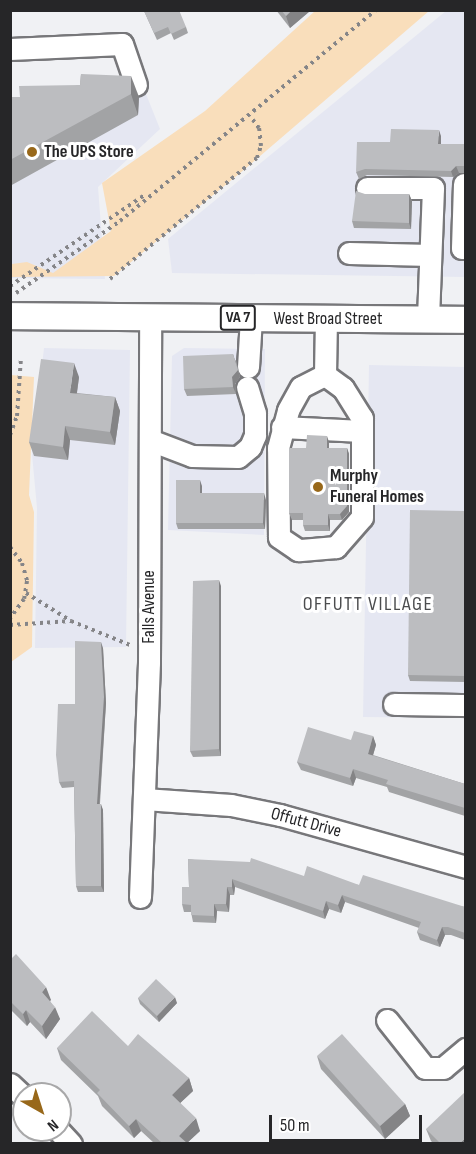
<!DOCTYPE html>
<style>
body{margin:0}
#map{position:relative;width:476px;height:1154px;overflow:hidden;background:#f0f1f4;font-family:"Sofia Sans Condensed",sans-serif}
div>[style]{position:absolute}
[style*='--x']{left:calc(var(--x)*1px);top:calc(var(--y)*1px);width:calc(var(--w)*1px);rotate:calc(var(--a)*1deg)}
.built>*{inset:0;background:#e5e7f2}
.green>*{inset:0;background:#f9debb}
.path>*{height:4px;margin-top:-2px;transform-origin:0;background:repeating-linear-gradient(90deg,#858588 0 3px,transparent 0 7.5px)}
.roads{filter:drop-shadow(2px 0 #77777a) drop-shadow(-2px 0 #77777a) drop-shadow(0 2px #77777a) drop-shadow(0 -2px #77777a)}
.minor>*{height:21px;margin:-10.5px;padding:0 10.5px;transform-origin:10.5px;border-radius:10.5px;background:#fff}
.major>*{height:26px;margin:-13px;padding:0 13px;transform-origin:13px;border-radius:13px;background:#fff}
.wall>*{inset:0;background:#a2a3a5}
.shaded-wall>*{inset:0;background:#848486}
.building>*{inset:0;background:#bcbdc0}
.dots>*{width:16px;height:16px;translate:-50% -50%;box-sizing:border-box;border:3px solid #fff;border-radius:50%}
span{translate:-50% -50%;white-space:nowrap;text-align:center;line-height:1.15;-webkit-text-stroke:6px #fff;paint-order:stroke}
.shield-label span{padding:2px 4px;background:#fff;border:2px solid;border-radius:4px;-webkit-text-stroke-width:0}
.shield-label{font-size:16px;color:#262628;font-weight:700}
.poi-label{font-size:18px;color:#262628;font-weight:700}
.left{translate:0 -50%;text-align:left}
.street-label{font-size:18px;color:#262628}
.neighbourhood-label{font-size:20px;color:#4b4c4e;letter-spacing:1.5px}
.frame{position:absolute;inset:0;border:12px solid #262628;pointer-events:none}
.north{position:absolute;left:12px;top:1082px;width:60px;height:60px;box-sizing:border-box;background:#fff;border:2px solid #a8a8a9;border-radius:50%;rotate:141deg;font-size:16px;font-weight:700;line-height:24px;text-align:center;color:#262628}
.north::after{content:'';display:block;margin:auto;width:21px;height:27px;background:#98681a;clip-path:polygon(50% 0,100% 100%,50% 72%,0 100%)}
.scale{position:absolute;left:269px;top:1115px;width:153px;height:27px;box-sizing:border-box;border:3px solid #262628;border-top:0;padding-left:8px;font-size:18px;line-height:21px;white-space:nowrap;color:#262628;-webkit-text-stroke:4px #fff;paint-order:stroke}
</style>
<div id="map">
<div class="built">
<i style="clip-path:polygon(446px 11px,465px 11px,465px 277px,172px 273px,168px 239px)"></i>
<i style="clip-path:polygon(142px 84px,160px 129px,98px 187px,105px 279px,11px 278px,11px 136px)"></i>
<i style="clip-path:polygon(44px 348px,130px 350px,126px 647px,35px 648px,37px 508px,32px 454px)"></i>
<i style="clip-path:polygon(184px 348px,265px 349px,264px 535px,168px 530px,172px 356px)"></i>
<i style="clip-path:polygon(369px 365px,465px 367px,465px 718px,363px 717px)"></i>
</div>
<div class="green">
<i style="clip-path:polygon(315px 11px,429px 11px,245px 169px,114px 276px,11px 277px,12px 264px,27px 262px,53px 273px,111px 231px,102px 183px,205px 111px)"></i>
<i style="clip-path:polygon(11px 375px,34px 377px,29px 495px,34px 512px,32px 647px,11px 662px)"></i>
</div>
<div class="path">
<i style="--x:110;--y:279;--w:190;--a:-39.5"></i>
<i style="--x:257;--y:158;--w:13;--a:-72"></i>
<i style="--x:261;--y:146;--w:18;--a:-96"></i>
<i style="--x:259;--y:128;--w:15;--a:-127"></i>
<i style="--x:10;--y:286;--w:164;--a:-34.1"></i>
<i style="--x:16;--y:293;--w:126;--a:-34.7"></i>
<i style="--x:120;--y:221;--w:332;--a:-39.5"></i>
<i style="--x:10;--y:435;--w:20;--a:-70"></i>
<i style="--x:17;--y:416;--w:59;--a:-86.1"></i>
<i style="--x:10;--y:547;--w:20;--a:53"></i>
<i style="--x:22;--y:563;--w:19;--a:74"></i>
<i style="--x:27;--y:581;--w:18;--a:99"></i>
<i style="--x:24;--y:599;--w:24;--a:126"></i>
<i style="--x:26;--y:593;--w:53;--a:31.9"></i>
<i style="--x:71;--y:621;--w:64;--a:22.1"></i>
<i style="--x:10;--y:625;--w:61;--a:-3.8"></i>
</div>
<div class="roads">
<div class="minor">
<i style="--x:10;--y:49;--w:112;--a:-2.6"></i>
<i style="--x:122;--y:44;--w:43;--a:71.1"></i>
<i style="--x:464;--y:184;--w:64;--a:91.8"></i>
<i style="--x:462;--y:248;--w:4;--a:0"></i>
<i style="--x:367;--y:188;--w:66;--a:0"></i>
<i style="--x:433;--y:188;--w:132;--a:92.2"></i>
<i style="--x:349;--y:253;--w:81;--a:1.4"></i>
<i style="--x:248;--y:367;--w:49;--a:-86.5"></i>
<i style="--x:325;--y:375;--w:22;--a:36"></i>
<i style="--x:343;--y:388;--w:36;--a:58"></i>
<i style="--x:362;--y:418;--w:99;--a:90"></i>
<i style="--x:362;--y:517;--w:40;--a:131"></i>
<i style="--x:336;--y:547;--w:38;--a:175"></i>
<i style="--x:298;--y:550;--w:23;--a:-146"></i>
<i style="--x:279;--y:537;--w:89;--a:-90.6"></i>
<i style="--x:278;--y:448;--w:39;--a:-75"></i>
<i style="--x:288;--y:410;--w:26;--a:-61"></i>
<i style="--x:301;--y:387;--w:27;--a:-27"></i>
<i style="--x:325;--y:375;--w:56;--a:-89"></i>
<i style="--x:282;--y:427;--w:80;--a:2.9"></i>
<i style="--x:150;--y:440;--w:45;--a:20.9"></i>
<i style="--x:192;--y:456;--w:46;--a:1.2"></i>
<i style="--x:238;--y:457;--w:16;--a:-40"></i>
<i style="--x:250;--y:447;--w:13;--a:-67"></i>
<i style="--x:255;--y:435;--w:22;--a:-90"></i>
<i style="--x:255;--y:413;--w:27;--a:-107"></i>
<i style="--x:394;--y:704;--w:72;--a:0.8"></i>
<i style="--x:144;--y:799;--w:87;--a:3.9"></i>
<i style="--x:231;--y:805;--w:50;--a:11.5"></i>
<i style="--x:280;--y:815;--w:193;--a:15.6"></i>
<i style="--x:140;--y:897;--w:235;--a:-87.8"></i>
<i style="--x:149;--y:662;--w:345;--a:-89.8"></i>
<i style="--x:387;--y:1020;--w:61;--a:51.6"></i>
<i style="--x:425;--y:1068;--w:18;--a:0"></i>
<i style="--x:443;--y:1068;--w:30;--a:-40"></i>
<i style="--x:10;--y:1084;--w:19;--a:43"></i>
<i style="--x:58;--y:1130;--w:19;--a:47"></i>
</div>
<div class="major">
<i style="--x:10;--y:316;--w:456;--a:0.5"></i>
</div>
</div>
<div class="wall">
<i style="clip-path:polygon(276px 10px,310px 10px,310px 11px,290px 28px)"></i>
<i style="clip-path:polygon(144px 11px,186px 27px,188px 33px,174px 40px,171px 33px,157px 40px)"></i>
<i style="clip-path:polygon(81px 74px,139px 97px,138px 115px,10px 186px,10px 97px,20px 97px,80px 85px)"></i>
<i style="clip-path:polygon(441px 136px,441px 144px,465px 144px,465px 173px,459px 173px,453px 177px,367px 175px,359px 179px,356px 172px,390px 142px)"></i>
<i style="clip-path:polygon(365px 194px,409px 194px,412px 201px,411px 229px,354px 228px,352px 221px)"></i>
<i style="clip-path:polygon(236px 360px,240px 377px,235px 384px,236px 394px,187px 396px,184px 389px)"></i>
<i style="clip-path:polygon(79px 377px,77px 393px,115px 397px,120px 411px,115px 445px,70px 440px,68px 460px,34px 456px,29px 442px)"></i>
<i style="clip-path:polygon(329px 442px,329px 448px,347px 448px,349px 454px,349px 512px,342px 520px,330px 520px,330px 531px,305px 531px,303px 525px,303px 520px,292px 520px,289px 513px,306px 448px)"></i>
<i style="clip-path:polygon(202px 486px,202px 493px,266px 500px,265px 529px,178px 529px,176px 523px)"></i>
<i style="clip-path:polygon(465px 511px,465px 682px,410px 681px,408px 675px)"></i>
<i style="clip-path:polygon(221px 586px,221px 756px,193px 757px,190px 751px)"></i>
<i style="clip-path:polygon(103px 648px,106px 703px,100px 804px,103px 810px,104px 892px,78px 892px,76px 886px,74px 787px,62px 788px,59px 782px,75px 704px)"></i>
<i style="clip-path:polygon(373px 736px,376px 745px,373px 755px,465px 784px,465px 816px,389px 792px,387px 787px,356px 778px,353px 786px,301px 770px,297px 762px,351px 740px)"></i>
<i style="clip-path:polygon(188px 859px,359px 885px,465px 907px,465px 940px,451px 935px,445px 935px,440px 947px,420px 940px,417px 932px,419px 928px,345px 902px,341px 913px,329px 909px,325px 919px,235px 887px,234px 895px,230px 895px,229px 912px,217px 911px,216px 923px,193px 922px,191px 912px,184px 912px,182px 904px,189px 887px)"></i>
<i style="clip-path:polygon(10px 960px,51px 1000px,50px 1001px,60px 1019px,46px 1039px,30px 1022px,27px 1026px,10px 1009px)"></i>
<i style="clip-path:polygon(138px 998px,177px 1003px,159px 1022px,140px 1004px)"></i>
<i style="clip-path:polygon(128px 1046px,189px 1078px,193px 1091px,180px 1103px,200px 1131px,187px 1143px,154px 1143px,141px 1131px,134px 1138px,102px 1106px,98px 1096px,61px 1060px,57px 1048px)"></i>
<i style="clip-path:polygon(317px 1056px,405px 1104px,410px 1116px,385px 1139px,321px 1069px)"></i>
<i style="clip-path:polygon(426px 1129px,465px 1143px,433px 1143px,431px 1141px)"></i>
</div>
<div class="shaded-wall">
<i style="clip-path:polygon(292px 10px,310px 10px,310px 11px,290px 28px,286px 16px)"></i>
<i style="clip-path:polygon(131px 76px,139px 97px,138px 115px,131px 94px)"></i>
<i style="clip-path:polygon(439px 130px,441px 136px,441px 150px,438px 144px)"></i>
<i style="clip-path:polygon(456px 166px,459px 173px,453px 177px,451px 171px)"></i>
<i style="clip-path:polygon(409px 194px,412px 201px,411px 229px,409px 223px)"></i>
<i style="clip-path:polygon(233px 354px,240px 377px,235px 384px,236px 394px,233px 387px,232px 377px)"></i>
<i style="clip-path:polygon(74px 363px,79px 377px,75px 406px,70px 393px)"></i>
<i style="clip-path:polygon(115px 397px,120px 411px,115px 445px,110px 432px)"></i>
<i style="clip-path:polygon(65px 426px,70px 440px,68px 460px,63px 447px)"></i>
<i style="clip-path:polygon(327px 436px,329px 442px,329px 454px,327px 448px)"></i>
<i style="clip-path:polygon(347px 448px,349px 454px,349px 512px,342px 520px,340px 514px)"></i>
<i style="clip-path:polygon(200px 480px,202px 486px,202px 500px,200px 493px)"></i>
<i style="clip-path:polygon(264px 493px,266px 500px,265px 529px,263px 523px)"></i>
<i style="clip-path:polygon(328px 514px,330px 520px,330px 531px,328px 525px)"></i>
<i style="clip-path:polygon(219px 580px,221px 586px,221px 756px,219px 749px)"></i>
<i style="clip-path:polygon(101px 642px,103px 648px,106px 703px,99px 810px,97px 804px)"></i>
<i style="clip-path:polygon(373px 736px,376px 745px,371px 762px,368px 754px)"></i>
<i style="clip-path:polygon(353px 769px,356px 778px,353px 786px,350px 778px)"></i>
<i style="clip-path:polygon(101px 804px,103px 810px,104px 892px,101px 886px)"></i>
<i style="clip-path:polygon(232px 879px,235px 887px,234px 895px,232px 887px)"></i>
<i style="clip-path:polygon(227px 887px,230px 895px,229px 912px,226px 904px)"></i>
<i style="clip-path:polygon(342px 895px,345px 902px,341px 913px,338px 905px)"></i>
<i style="clip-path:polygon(326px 901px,329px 909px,325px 919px,323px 911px)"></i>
<i style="clip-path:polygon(214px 904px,217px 911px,216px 923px,214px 916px)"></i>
<i style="clip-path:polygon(442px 927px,445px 935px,440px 947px,437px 940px)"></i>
<i style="clip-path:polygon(46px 987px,51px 1000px,46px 1004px,42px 992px)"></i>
<i style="clip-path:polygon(175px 997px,177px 1003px,159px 1022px,157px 1016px)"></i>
<i style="clip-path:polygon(55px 1007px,60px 1019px,46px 1039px,42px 1026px)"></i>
<i style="clip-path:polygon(26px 1010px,30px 1022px,27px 1026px,23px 1014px)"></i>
<i style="clip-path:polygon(189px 1078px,193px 1091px,176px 1107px,172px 1095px)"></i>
<i style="clip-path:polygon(405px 1104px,410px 1116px,385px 1139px,380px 1126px)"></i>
<i style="clip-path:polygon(196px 1118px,200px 1131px,187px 1143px,182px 1143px,179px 1136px)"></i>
<i style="clip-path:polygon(136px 1119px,141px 1131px,134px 1138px,129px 1126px)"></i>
<i style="clip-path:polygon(465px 1138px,465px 1143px,460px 1143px)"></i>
</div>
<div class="building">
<i style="clip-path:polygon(179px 10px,186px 27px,171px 34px,168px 27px,154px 33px,144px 11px)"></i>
<i style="clip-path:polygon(281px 10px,292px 10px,286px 16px)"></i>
<i style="clip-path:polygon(81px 74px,131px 76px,131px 94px,10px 160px,10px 97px,20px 97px,19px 86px,80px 85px)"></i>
<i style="clip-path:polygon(391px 129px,439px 130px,438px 144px,465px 144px,465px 166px,456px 166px,451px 171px,365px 169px,356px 172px,357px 142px,390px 142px)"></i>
<i style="clip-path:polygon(356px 191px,365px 194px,409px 194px,409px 223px,352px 221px)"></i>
<i style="clip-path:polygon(233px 354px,238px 370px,232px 377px,233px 387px,184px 389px,183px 356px)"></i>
<i style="clip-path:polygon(41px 359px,74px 363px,70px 393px,115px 397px,110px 432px,65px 426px,63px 447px,29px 442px)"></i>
<i style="clip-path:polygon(307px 435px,327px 436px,327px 448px,347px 448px,347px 506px,340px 514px,328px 514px,328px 525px,303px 525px,303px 513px,289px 513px,289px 448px,306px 448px)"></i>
<i style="clip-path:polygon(176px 480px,200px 480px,200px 493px,264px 493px,263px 523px,176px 523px)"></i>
<i style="clip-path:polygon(410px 510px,465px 511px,465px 676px,408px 675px)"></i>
<i style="clip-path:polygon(219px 580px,219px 749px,190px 751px,193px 581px)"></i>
<i style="clip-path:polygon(75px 641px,101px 642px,104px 697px,97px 804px,101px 804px,101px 886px,76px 886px,74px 781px,59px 782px,56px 755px,58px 704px,75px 704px)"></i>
<i style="clip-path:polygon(308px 727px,351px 740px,354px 731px,373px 736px,368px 754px,465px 784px,465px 808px,386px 784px,388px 780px,353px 769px,350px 778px,297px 762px)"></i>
<i style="clip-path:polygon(251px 858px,304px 876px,307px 866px,359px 885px,363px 875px,465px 907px,465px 933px,448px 927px,442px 927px,437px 940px,417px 932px,421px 922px,342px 895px,338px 905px,326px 901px,323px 911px,232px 879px,232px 887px,227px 887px,226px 904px,214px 904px,214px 916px,191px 915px,191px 905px,182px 904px,182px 887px,189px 887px,188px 859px,250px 862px)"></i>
<i style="clip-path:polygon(16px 954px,46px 987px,42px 992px,55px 1007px,42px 1026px,26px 1010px,23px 1014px,10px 1001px,10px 960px)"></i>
<i style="clip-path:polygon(156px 979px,175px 997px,157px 1016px,138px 998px)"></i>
<i style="clip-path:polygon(92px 1011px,128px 1046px,138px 1034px,189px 1078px,172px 1095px,196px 1118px,179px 1136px,187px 1143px,162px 1143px,136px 1119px,129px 1126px,97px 1093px,100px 1090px,57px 1048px)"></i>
<i style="clip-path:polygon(342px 1034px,405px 1104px,380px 1126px,317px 1056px)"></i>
<i style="clip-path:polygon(465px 1092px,465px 1138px,460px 1143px,440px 1143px,426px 1129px)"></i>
</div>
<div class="dots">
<i style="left:32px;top:152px;background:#98681a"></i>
<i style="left:318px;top:487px;background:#98681a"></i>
</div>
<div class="shield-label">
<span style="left:238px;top:318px">VA 7</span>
</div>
<div class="poi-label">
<span class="left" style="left:44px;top:152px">The UPS Store</span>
<span class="left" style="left:330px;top:487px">Murphy<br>Funeral Homes</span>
</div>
<div class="street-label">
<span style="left:328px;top:319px">West Broad Street</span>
<span style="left:149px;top:607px;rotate:-90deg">Falls Avenue</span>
<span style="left:306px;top:823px;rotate:15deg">Offutt Drive</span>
</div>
<div class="neighbourhood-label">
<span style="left:368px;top:604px">OFFUTT VILLAGE</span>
</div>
<div class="frame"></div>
<div class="north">N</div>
<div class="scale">50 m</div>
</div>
